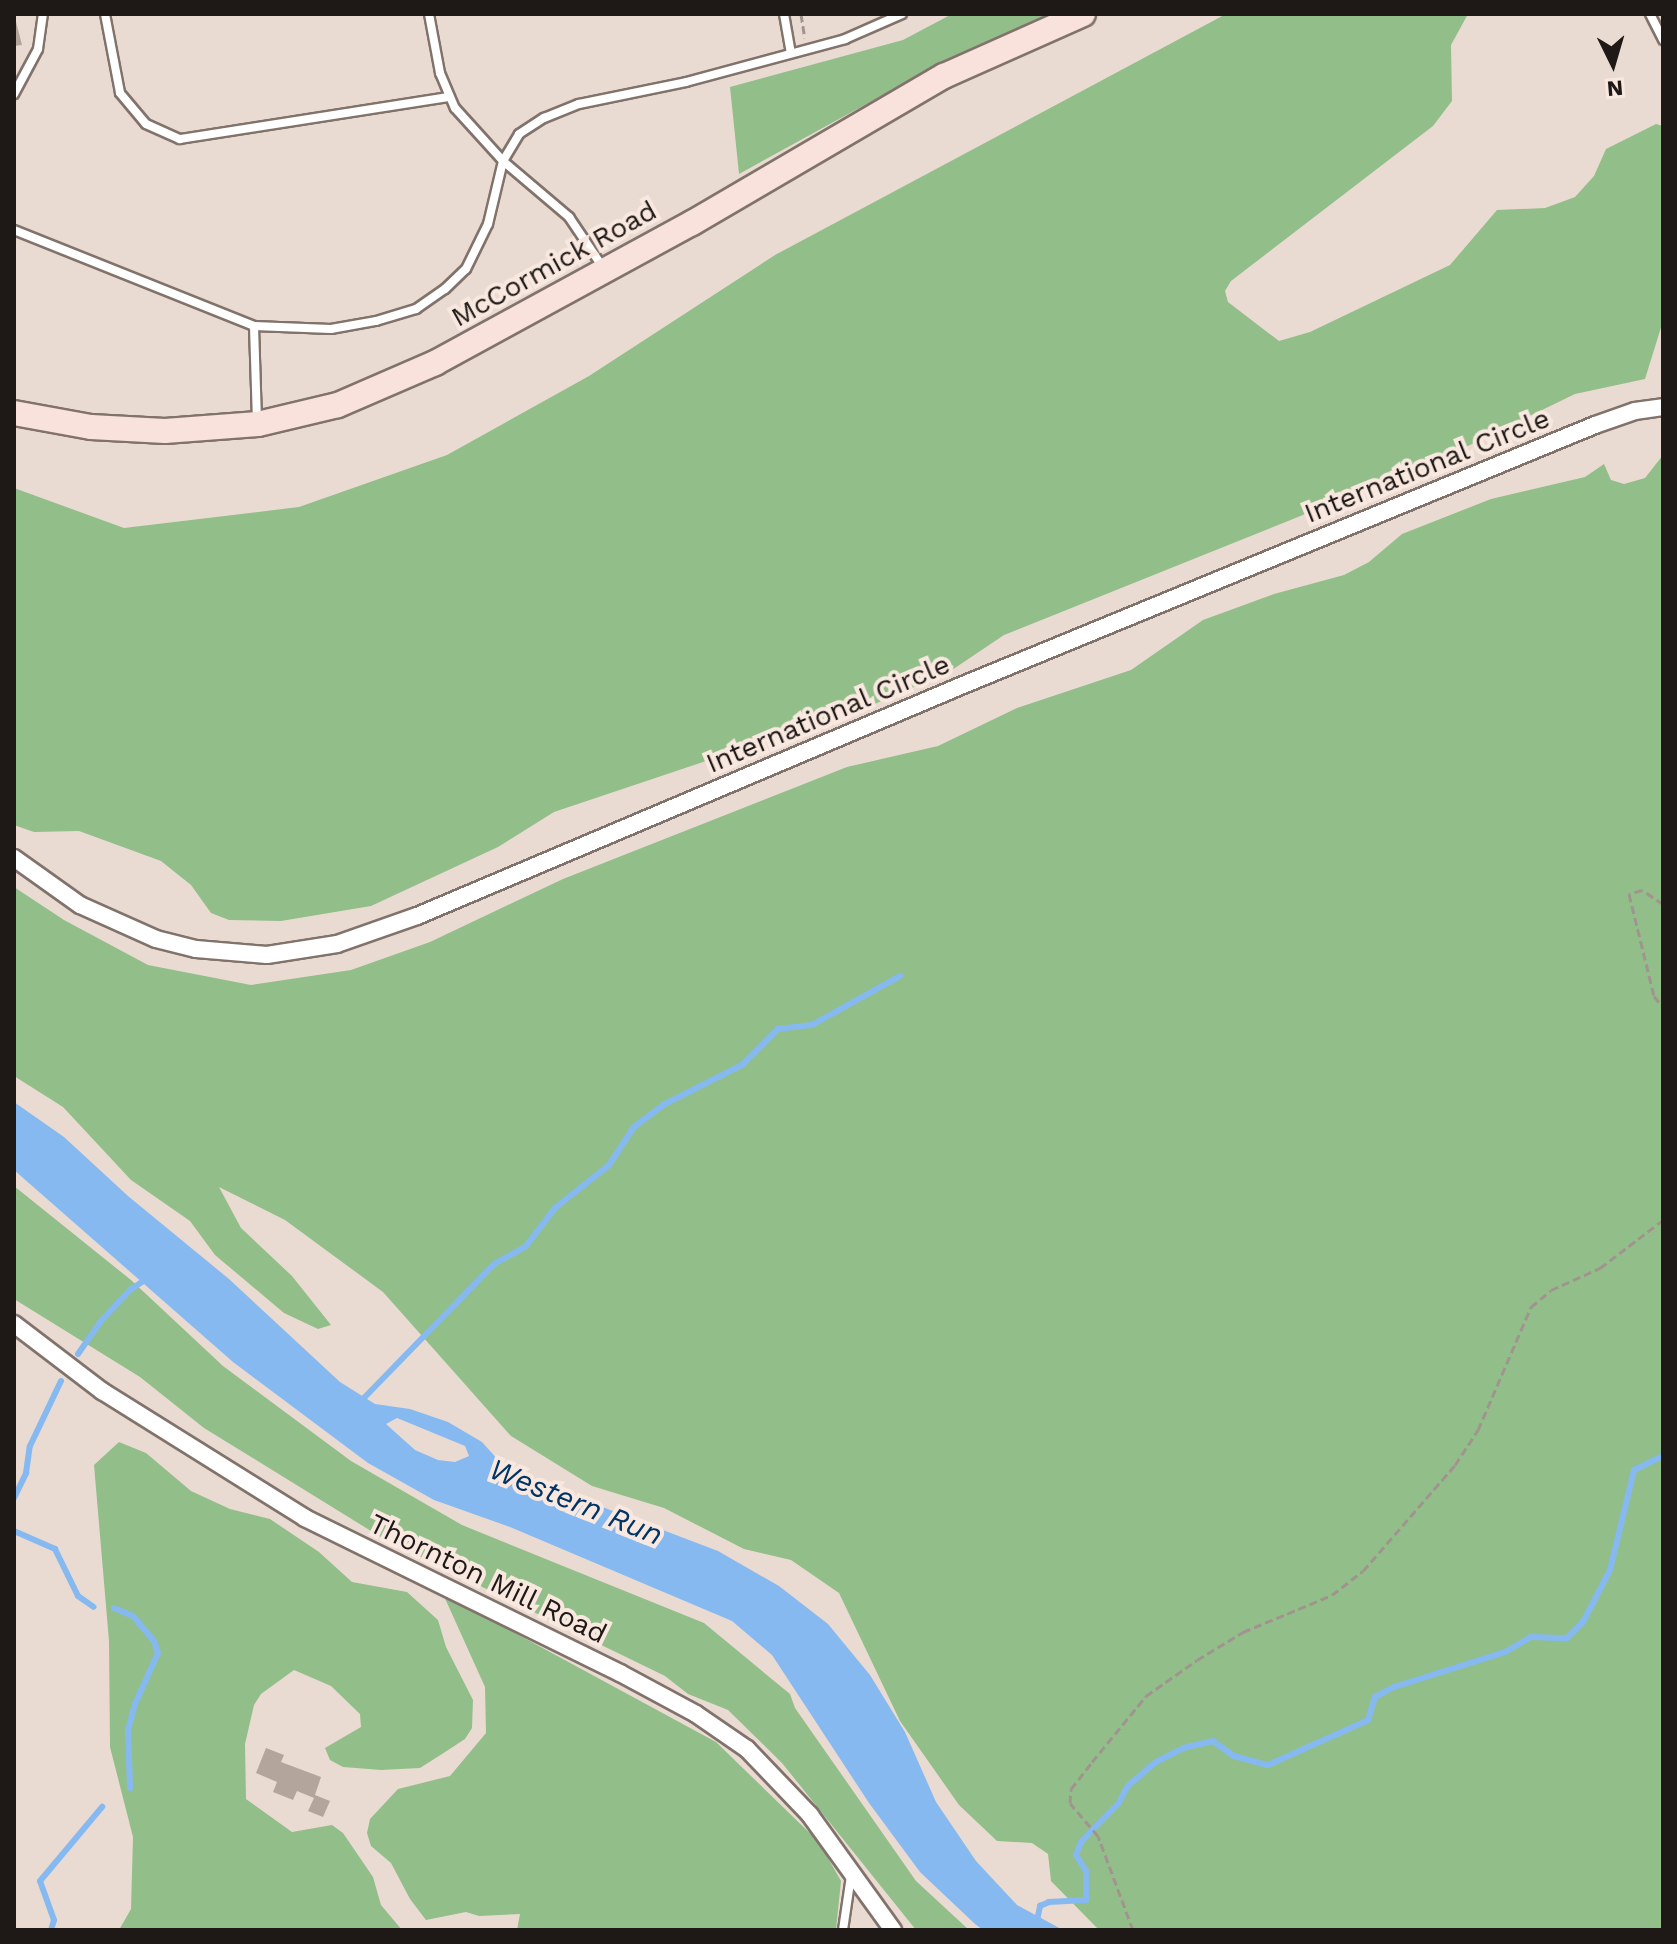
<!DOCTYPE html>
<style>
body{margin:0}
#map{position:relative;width:1677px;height:1944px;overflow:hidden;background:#eadbd2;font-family:"Work Sans",sans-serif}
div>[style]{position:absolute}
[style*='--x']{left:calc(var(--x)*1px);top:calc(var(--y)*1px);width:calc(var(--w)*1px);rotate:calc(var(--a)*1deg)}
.green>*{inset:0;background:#92be8a}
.water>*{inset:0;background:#87b9f1}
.stream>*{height:6px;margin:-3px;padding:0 3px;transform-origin:3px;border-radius:3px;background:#87b9f1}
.building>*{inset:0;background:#b3a59c}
.path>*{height:3px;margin-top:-1.5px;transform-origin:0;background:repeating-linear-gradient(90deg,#a0948e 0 8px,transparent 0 12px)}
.roads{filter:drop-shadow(2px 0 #81736b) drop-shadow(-2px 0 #81736b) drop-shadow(0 2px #81736b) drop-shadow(0 -2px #81736b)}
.service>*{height:8px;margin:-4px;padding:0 4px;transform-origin:4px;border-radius:4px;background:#fff}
.minor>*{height:16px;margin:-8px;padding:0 8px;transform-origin:8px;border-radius:8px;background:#fff}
.secondary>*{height:24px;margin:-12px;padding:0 12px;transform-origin:12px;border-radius:12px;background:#f9e1dc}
span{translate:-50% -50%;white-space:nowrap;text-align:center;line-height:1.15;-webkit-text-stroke:8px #f8e8df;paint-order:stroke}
.street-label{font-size:28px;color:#1e1916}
.water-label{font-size:30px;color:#003466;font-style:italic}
.frame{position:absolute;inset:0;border:16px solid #1e1916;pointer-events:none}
.north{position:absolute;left:1573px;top:24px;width:80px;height:80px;-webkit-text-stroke:6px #f8e8df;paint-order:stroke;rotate:175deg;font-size:22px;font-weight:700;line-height:32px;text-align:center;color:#1e1916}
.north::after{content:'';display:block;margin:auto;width:28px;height:36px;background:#1e1916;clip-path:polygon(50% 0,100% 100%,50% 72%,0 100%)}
</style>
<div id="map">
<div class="green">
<i style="clip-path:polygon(952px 14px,1047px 14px,881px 96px,739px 174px,730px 87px,903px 40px)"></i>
<i style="clip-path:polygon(1226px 14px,1468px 14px,1451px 45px,1452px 101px,1433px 126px,1231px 281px,1225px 291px,1228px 302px,1279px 341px,1310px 332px,1450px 265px,1497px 210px,1545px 208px,1575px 197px,1594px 176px,1606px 149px,1656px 124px,1663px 126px,1663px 321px,1645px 379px,1575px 394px,1435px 462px,1004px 635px,949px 672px,870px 706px,554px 812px,498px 847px,371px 906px,281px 921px,229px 920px,211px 913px,191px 885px,161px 861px,79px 831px,34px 832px,14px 825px,14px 488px,124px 528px,299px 507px,447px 455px,589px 376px,775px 255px)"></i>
<i style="clip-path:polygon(1663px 455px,1663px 1930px,1098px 1929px,1051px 1881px,1048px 1854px,1032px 1843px,997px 1841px,959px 1805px,900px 1721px,839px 1593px,791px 1560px,744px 1549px,664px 1508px,592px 1486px,511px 1436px,383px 1292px,285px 1220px,219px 1187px,241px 1228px,292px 1276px,331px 1325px,318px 1329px,284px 1313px,215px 1255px,190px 1221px,131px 1180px,63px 1107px,14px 1076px,14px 887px,64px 920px,148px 965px,251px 985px,351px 970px,430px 942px,563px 879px,847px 767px,938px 746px,1017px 708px,1131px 670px,1203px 620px,1274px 594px,1344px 575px,1369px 562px,1402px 534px,1491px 499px,1585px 477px,1604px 464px,1611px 480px,1624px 484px,1645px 478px)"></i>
<i style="clip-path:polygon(14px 1186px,131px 1280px,223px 1366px,351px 1461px,462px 1525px,704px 1623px,790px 1694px,795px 1708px,916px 1881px,969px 1930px,916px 1930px,782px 1763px,728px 1710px,688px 1694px,665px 1676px,384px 1539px,204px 1428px,140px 1377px,14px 1299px)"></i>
<i style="clip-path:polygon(119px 1442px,146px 1453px,191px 1491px,230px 1509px,270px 1519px,319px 1552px,352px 1582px,407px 1592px,438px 1620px,446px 1647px,473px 1700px,472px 1728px,465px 1739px,442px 1754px,420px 1768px,381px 1770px,343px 1767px,330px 1760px,325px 1748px,361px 1727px,360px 1714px,331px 1686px,294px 1670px,261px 1694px,254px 1705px,245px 1744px,246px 1799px,292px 1832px,332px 1825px,343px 1833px,373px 1877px,381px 1905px,402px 1930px,119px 1930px,131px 1909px,133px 1837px,110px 1747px,109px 1641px,94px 1465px)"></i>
<i style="clip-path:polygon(443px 1594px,716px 1742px,819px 1842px,841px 1881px,836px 1930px,517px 1930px,520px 1914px,479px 1916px,466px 1912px,426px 1920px,410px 1899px,391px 1863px,371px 1846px,367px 1833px,370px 1819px,398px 1789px,450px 1776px,486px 1733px,485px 1687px)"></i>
</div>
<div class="water">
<i style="clip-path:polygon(evenodd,14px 1102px,64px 1137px,128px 1196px,229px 1279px,340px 1382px,375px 1404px,410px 1409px,448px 1422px,482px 1442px,500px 1462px,534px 1481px,718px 1551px,779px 1586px,828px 1624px,870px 1675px,905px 1732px,936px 1802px,976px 1861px,1017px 1905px,1063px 1930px,983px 1930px,975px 1924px,920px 1872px,869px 1803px,772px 1655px,732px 1621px,510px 1527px,434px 1500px,368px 1463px,233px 1362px,14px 1170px,14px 1102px,397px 1418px,465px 1446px,469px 1456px,455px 1462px,438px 1460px,415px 1450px,386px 1424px,397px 1418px)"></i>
</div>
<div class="stream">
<i style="--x:78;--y:1354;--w:39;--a:-55"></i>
<i style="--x:100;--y:1322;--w:44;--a:-46.8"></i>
<i style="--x:130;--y:1290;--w:22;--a:-34"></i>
<i style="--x:361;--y:1401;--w:191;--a:-45.8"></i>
<i style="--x:494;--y:1264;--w:37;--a:-29"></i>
<i style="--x:526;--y:1246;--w:48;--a:-52.7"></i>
<i style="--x:555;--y:1208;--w:69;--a:-38.5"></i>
<i style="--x:609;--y:1165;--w:45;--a:-56.7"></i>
<i style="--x:634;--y:1127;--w:36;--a:-37"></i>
<i style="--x:663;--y:1105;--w:89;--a:-26.9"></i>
<i style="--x:742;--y:1065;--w:51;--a:-45"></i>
<i style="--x:778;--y:1029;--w:34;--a:-7"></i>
<i style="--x:812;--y:1025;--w:101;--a:-29.1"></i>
<i style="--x:14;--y:1498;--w:28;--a:-64"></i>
<i style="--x:26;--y:1473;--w:27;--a:-82"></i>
<i style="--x:30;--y:1446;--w:72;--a:-64.5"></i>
<i style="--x:14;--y:1531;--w:45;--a:23.7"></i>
<i style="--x:55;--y:1549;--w:52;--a:63.9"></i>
<i style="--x:78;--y:1596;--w:19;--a:35"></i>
<i style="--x:114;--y:1608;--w:21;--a:23"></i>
<i style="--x:133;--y:1616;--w:33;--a:50"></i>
<i style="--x:154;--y:1641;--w:13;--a:72"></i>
<i style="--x:158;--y:1653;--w:56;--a:114.3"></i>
<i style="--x:135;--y:1704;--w:27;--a:105"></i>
<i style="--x:128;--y:1730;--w:58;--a:88"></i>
<i style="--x:51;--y:1930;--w:10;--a:-73"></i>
<i style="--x:54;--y:1920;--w:41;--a:-109.7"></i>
<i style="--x:40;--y:1881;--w:97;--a:-50"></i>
<i style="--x:1035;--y:1930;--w:25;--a:-78"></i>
<i style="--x:1040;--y:1906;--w:10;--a:-24"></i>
<i style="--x:1049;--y:1902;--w:37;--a:-3"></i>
<i style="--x:1086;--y:1900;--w:29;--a:-90"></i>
<i style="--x:1086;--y:1871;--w:19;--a:-122"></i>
<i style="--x:1076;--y:1855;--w:14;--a:-69"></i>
<i style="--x:1081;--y:1842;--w:53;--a:-45.8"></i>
<i style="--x:1118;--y:1804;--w:21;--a:-61"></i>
<i style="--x:1128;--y:1786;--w:37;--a:-41"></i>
<i style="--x:1156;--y:1762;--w:30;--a:-27"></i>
<i style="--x:1183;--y:1748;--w:31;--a:-13"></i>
<i style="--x:1213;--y:1741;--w:26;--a:36"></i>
<i style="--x:1234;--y:1756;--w:35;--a:15"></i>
<i style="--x:1268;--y:1765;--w:110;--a:-24.2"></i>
<i style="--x:1368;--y:1720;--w:24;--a:-73"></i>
<i style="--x:1375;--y:1697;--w:21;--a:-28"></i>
<i style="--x:1394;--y:1687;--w:116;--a:-17.5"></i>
<i style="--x:1505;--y:1652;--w:30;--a:-30"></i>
<i style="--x:1531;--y:1637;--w:36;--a:2"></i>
<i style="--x:1567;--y:1638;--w:23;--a:-45"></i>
<i style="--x:1583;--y:1622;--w:59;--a:-62.6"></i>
<i style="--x:1610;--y:1570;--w:103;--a:-76.5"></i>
<i style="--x:1634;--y:1470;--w:32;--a:-26"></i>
</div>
<div class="building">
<i style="clip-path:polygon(14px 14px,22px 45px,14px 46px)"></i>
<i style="clip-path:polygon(266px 1748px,284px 1755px,281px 1762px,321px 1777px,315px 1795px,330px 1801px,323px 1817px,308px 1811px,314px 1798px,297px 1791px,293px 1800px,273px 1792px,277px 1782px,256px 1773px)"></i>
</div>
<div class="path">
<i style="--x:801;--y:14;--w:24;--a:81"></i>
<i style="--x:1663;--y:904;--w:25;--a:-146"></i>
<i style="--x:1642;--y:890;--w:14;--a:163"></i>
<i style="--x:1629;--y:894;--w:105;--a:76.2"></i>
<i style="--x:1654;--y:996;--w:14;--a:51"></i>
<i style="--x:1133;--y:1930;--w:100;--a:-110.4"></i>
<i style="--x:1098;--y:1836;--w:43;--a:-130.3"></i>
<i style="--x:1070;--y:1803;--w:14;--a:-86"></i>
<i style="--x:1071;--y:1789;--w:34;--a:-52"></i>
<i style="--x:1092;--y:1762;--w:85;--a:-50.7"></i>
<i style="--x:1146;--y:1696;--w:62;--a:-35.2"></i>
<i style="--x:1197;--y:1660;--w:54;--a:-31.3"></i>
<i style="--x:1243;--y:1632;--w:96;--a:-22.6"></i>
<i style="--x:1332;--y:1595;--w:39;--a:-38"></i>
<i style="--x:1363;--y:1571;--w:140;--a:-49"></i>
<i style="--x:1455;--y:1465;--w:42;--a:-56.7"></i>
<i style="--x:1478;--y:1430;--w:134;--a:-66.7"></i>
<i style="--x:1531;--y:1307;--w:26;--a:-40"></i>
<i style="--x:1551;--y:1290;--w:54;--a:-24.2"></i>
<i style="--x:1600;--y:1268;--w:79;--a:-37.3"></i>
</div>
<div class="roads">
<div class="service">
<i style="--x:105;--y:14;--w:80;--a:79.2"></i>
<i style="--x:120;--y:93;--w:40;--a:50"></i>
<i style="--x:146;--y:124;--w:37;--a:24"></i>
<i style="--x:180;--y:139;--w:271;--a:-8.9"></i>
<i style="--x:429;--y:14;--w:60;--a:79.4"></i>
<i style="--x:440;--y:73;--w:38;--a:67"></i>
<i style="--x:455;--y:108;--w:72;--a:47.8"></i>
<i style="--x:503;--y:161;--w:87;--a:40.3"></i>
<i style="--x:569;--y:217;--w:63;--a:56.1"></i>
<i style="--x:784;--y:14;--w:39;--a:80"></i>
<i style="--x:1650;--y:14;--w:29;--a:63"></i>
<i style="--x:14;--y:94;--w:51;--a:-61.9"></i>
<i style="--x:38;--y:49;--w:35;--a:-82"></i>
<i style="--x:14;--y:230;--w:258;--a:21.8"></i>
<i style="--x:254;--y:326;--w:77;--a:2.2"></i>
<i style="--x:331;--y:329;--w:46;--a:-10.1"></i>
<i style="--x:376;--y:321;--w:42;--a:-16.7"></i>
<i style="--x:416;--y:309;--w:35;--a:-35"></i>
<i style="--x:445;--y:289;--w:29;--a:-44"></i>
<i style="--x:466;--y:269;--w:50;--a:-63.9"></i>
<i style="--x:488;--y:224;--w:65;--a:-76.6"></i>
<i style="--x:503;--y:161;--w:31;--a:-59"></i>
<i style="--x:519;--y:134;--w:30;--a:-33"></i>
<i style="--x:544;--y:118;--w:38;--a:-22"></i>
<i style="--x:579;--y:104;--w:109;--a:-11.6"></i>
<i style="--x:686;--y:82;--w:165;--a:-15.1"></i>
<i style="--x:845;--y:39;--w:62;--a:-23.7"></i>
<i style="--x:254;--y:326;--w:96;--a:88.2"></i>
<i style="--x:843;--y:1930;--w:55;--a:-81.6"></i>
</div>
<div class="minor">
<i style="--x:14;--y:858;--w:81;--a:35.5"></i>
<i style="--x:80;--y:905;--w:83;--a:24.1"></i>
<i style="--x:156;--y:939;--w:41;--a:14"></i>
<i style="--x:196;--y:949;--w:71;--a:4.8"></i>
<i style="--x:267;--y:955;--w:71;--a:-8.9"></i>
<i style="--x:337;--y:944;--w:85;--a:-19.3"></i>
<i style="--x:417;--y:916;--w:593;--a:-22.93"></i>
<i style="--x:963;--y:685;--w:683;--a:-22.36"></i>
<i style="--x:1595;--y:425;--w:42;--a:-19.3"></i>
<i style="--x:1635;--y:411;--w:28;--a:-8"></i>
<i style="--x:14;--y:1324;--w:111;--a:37.3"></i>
<i style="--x:102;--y:1391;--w:239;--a:32"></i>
<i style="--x:305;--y:1518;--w:351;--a:26.2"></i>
<i style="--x:620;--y:1673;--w:86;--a:28.3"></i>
<i style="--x:696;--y:1714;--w:62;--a:34.5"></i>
<i style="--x:747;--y:1749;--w:91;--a:46.3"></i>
<i style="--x:810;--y:1815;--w:142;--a:54.2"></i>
</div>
<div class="secondary">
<i style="--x:14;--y:413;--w:78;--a:10.3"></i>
<i style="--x:91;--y:427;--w:74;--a:3.1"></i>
<i style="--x:165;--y:431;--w:93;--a:-4.3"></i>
<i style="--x:258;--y:424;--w:82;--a:-13.4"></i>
<i style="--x:338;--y:405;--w:106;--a:-23.4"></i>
<i style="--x:435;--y:363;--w:293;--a:-28.6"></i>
<i style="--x:692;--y:223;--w:292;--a:-30.3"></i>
<i style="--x:944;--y:76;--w:152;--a:-24"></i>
</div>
</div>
<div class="street-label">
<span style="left:554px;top:264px;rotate:-29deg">McCormick Road</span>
<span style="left:1427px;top:466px;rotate:-22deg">International Circle</span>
<span style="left:828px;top:714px;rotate:-23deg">International Circle</span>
<span style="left:488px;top:1579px;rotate:26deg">Thornton Mill Road</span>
</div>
<div class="water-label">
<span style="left:576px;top:1502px;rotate:22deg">Western Run</span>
</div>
<div class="frame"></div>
<div class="north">N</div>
</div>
